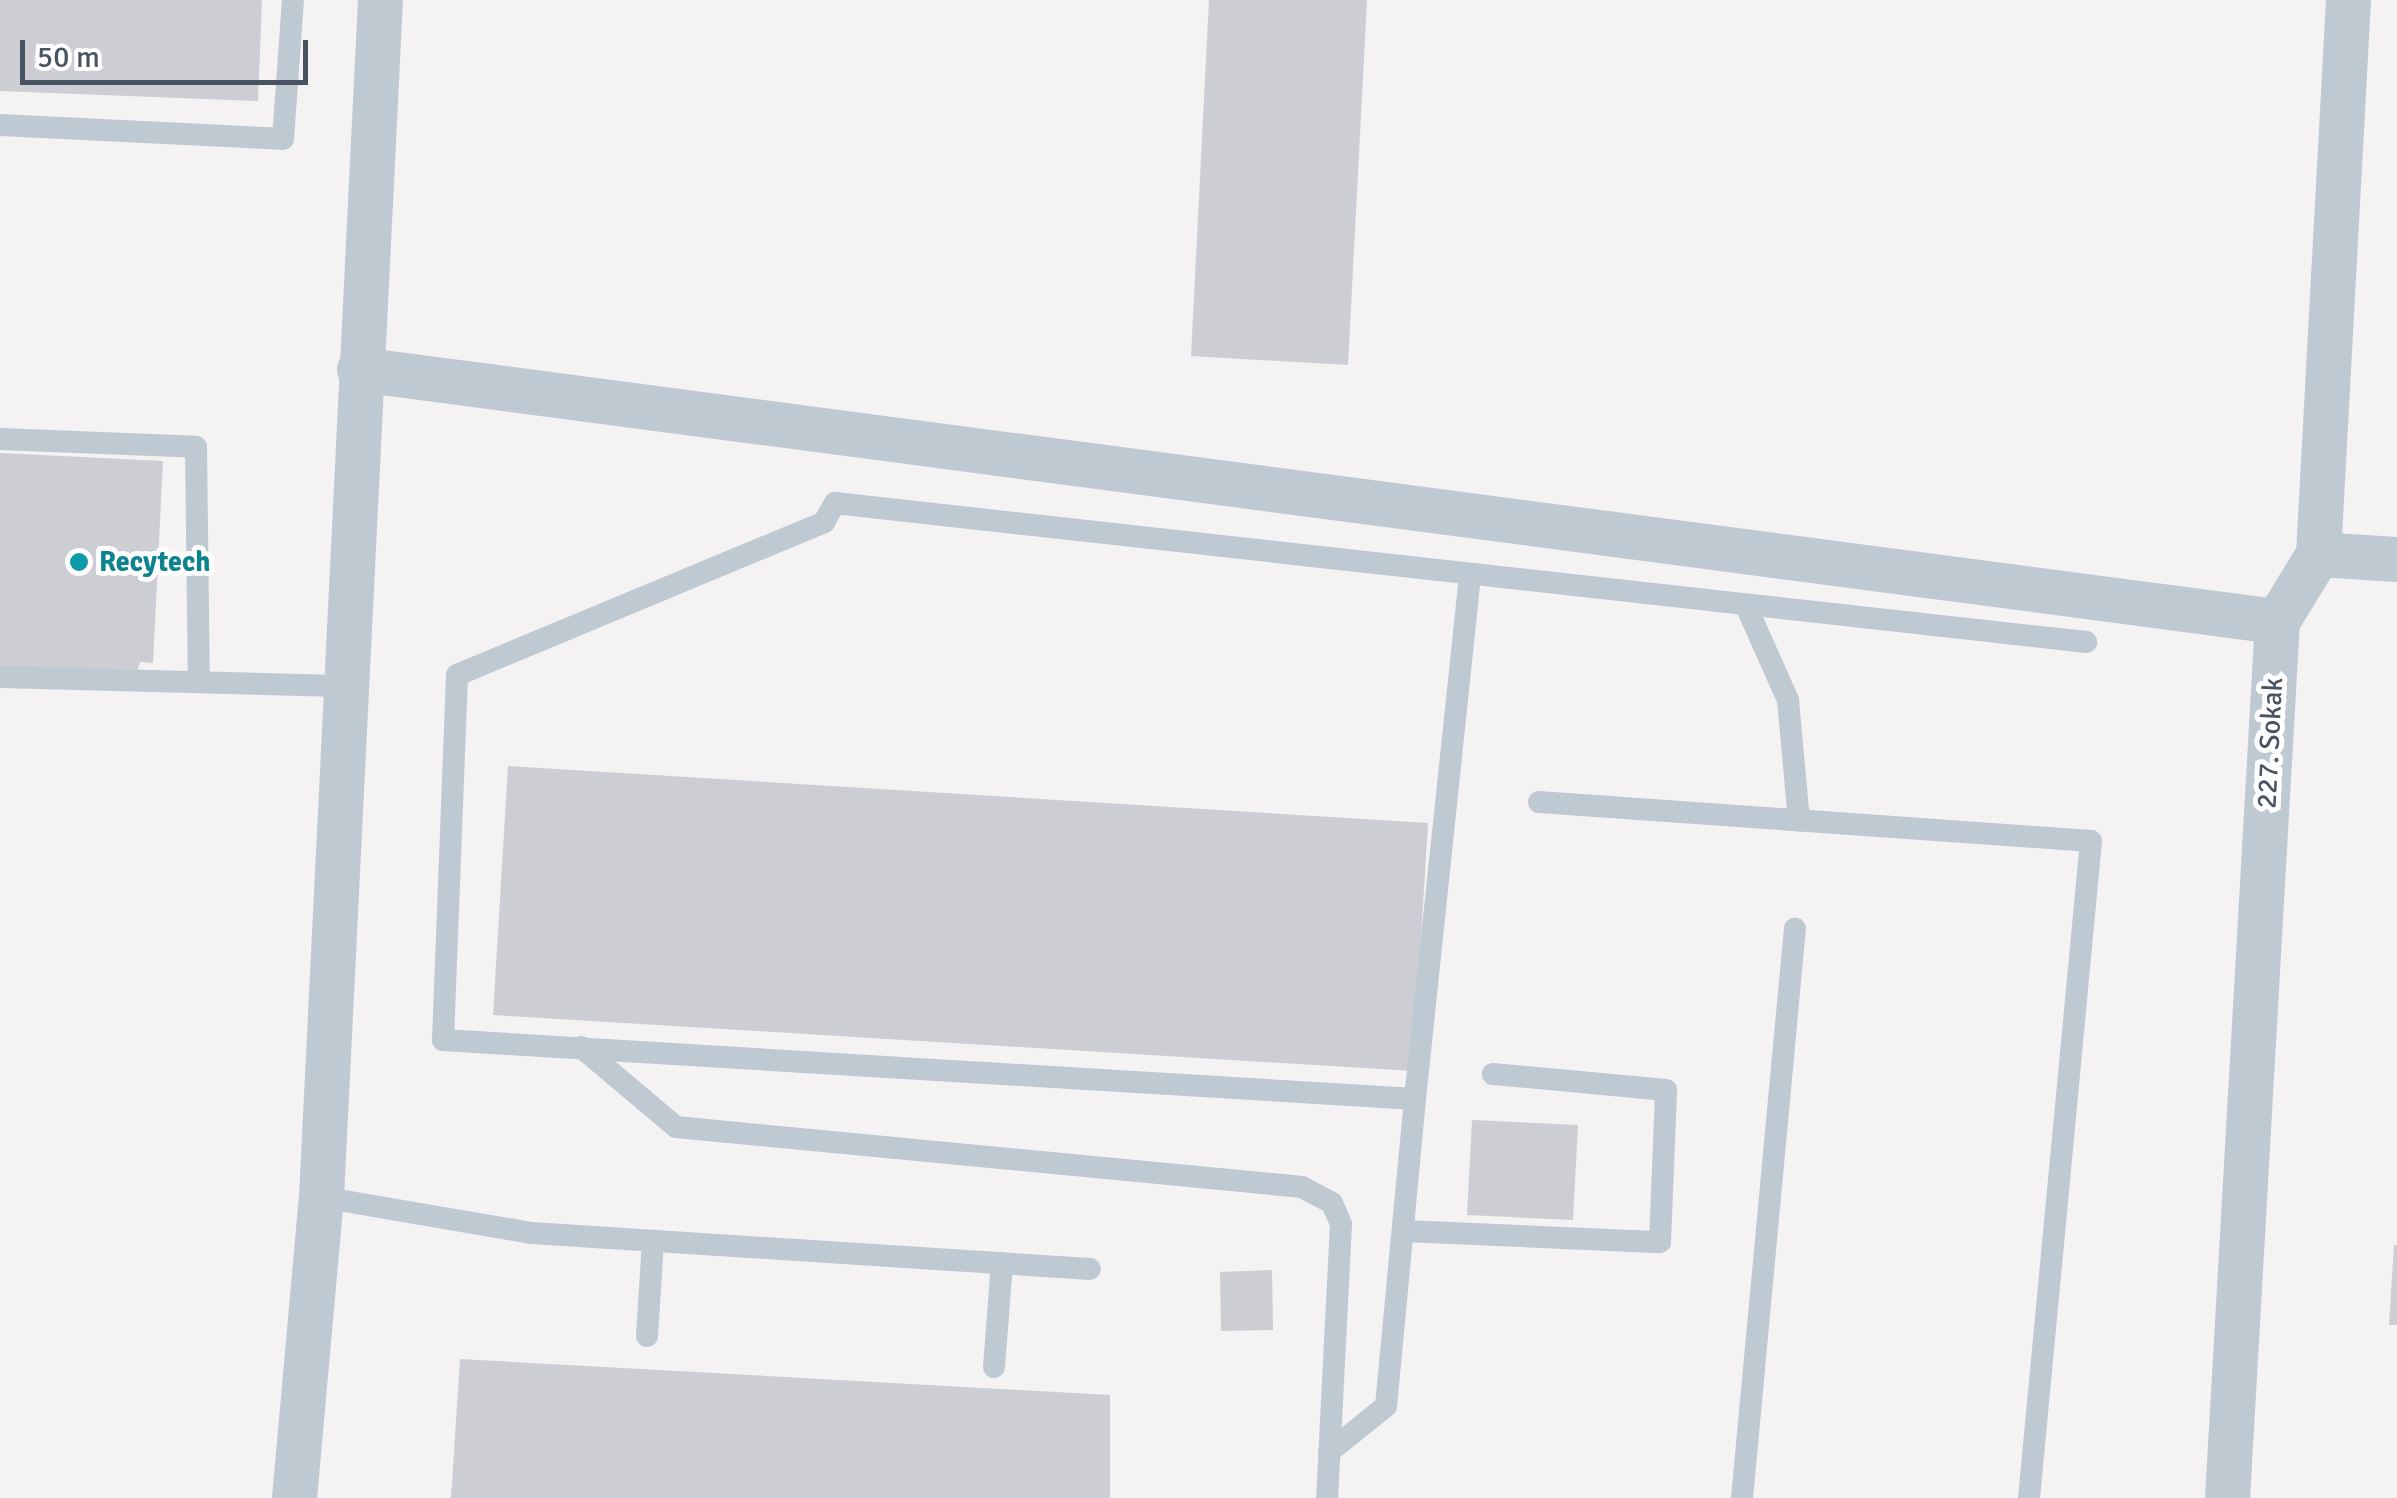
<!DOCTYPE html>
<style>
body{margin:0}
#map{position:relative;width:2397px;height:1498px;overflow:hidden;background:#f4f2f2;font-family:Signika,sans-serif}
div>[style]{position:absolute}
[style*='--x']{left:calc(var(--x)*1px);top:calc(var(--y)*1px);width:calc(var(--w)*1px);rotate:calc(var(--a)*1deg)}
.building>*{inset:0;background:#ccced4}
.lane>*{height:22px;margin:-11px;padding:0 11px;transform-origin:11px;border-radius:11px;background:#bfc9d2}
.street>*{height:45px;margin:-22.5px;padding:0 22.5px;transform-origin:22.5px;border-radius:22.5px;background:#bfc9d2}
.dots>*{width:28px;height:28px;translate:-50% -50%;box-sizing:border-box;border:5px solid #fff;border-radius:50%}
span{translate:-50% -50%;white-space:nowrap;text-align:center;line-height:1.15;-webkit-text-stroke:10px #fff;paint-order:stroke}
.culture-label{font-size:28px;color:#0d838f;font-weight:700}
.left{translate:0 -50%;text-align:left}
.street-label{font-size:28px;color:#485461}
.scale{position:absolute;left:20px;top:40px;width:288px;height:45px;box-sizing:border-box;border:5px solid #485461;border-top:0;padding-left:12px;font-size:30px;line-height:35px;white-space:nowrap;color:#485461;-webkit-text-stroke:8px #fff;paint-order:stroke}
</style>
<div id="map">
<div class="building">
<i style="clip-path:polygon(0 0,262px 0,258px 101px,0 91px)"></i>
<i style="clip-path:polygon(1209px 0,1367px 0,1348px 365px,1191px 356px)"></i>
<i style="clip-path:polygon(0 453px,163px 461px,153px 663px,140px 662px,136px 675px,0 668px)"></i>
<i style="clip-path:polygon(508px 766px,1428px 823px,1413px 1071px,493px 1015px)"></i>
<i style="clip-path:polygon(1472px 1120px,1578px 1125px,1573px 1220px,1467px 1215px)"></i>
<i style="clip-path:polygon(2394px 1245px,2397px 1245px,2397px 1325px,2389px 1325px)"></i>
<i style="clip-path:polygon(1272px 1270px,1273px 1330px,1221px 1331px,1220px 1272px)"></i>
<i style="clip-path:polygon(460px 1359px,1110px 1395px,1110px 1498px,451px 1498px)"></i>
</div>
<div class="lane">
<i style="--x:0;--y:125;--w:283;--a:2.8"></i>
<i style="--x:283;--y:139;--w:139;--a:-85.9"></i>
<i style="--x:0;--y:439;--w:196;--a:2.3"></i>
<i style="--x:196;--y:447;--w:235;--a:89.3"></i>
<i style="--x:1747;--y:608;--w:101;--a:66"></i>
<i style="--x:1788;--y:700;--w:121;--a:84.8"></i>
<i style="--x:0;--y:677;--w:349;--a:1.5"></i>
<i style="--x:1539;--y:802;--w:553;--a:4.04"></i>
<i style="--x:2091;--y:841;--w:660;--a:95.39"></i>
<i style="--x:581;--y:1047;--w:124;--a:40.1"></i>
<i style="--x:676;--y:1127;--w:629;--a:5.47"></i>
<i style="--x:1302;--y:1187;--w:34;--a:28"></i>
<i style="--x:1332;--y:1203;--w:23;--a:67"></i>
<i style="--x:1341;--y:1224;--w:274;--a:92.9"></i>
<i style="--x:1415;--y:1099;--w:526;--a:-84"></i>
<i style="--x:321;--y:1197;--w:214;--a:9.7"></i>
<i style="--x:532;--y:1233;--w:559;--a:3.69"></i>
<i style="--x:1404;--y:1231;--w:256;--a:2.5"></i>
<i style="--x:1660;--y:1242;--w:152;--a:-87.7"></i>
<i style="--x:1666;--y:1090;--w:174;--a:-174.7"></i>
<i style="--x:647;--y:1336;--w:95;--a:-86.4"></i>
<i style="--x:994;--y:1367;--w:104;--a:-85.6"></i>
<i style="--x:1329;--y:1452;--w:73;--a:-38.9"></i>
<i style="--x:1386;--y:1406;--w:308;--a:-84.6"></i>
<i style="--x:1415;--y:1099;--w:974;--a:-176.53"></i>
<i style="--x:443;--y:1040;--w:365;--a:-87.8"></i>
<i style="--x:457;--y:675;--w:398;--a:-22.6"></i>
<i style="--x:824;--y:522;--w:22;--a:-60"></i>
<i style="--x:835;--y:503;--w:1259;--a:6.34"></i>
<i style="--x:1742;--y:1498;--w:572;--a:-84.69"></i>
</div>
<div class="street">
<i style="--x:359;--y:369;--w:1934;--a:7.49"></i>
<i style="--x:2318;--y:554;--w:79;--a:3.6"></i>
<i style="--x:294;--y:1498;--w:302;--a:-84.9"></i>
<i style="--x:321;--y:1197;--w:1198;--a:-87.18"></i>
<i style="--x:2227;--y:1498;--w:878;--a:-86.74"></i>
<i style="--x:2277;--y:621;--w:79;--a:-58.5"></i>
<i style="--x:2318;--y:554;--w:555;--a:-86.9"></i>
</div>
<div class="dots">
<i style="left:79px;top:562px;background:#0f9aa8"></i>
</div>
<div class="culture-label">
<span class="left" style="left:99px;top:562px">Recytech</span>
</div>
<div class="street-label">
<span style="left:2270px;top:743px;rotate:-87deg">227. Sokak</span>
</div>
<div class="scale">50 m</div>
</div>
